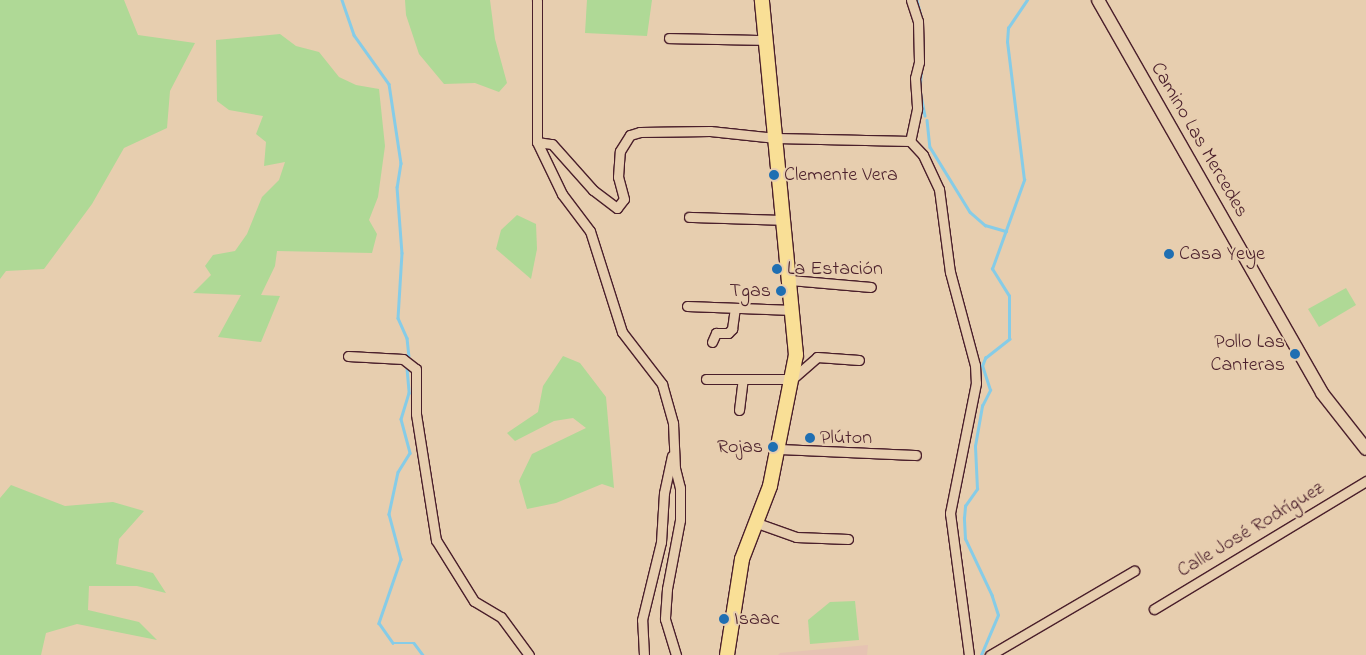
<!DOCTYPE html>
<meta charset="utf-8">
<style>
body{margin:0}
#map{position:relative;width:1366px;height:655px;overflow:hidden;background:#e7ceaf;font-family:"Indie Flower",sans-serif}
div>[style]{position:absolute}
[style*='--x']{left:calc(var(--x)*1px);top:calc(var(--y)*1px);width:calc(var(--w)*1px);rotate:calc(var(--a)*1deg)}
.built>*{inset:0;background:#e6c3b3}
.green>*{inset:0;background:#afd996}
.stream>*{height:2.5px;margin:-1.25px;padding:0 1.25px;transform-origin:1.25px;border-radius:1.25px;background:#86cce7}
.roads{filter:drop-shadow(1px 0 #4a1f2b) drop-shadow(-1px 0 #4a1f2b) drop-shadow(0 1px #4a1f2b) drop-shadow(0 -1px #4a1f2b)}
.minor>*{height:9px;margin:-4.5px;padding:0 4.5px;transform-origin:4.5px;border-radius:4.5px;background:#e7ceaf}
.secondary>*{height:12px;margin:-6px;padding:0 6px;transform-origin:6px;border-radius:6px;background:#e7ceaf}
.primary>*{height:14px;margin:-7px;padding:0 7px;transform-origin:7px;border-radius:7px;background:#f9df96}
.dots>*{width:14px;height:14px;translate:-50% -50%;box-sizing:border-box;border:2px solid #e7ceaf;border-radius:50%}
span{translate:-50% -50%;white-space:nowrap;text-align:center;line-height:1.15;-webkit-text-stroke:4px #e7ceaf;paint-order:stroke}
.street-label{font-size:20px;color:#4a1f2b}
.poi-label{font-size:20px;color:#4a1f2b}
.left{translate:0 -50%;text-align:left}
.right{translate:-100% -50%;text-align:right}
</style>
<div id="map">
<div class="built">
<i style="clip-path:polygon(868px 645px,867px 655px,778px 655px,780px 653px)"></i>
</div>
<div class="green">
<i style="clip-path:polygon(0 0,124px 0,138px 35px,195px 43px,170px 91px,167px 128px,124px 148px,92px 204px,44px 269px,6px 271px,0 279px)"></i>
<i style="clip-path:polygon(405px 0,490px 0,495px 39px,507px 83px,499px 92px,475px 83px,444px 84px,419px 54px,406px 15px)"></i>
<i style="clip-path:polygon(587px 0,652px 0,647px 36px,585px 33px)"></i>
<i style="clip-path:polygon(280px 34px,296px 46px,319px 52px,339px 77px,356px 85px,379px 89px,385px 146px,378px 197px,369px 220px,377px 234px,372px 253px,277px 251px,275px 266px,261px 295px,280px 296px,261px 342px,218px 337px,241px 295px,193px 293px,211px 275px,205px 266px,213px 255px,235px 251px,247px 234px,262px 197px,279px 180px,285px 162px,264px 166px,266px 142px,256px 134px,263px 116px,229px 110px,217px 101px,216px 40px)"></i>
<i style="clip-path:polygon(517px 215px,536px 224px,537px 249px,531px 279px,496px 249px,501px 230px)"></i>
<i style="clip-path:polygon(1346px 288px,1356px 305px,1319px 327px,1308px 309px)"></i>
<i style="clip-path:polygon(563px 356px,580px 363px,606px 397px,614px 488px,602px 484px,556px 503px,527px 509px,519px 481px,532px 454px,586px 428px,573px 418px,554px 421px,515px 441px,507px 433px,538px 412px,543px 386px)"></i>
<i style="clip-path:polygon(11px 485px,65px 506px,113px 502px,144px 511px,119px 539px,116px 564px,153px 573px,166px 593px,137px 586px,89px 586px,88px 610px,139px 622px,157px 640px,77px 624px,46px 633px,41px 655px,0 655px,0 498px)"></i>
<i style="clip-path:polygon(855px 601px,859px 640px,810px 644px,808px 620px,830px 602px)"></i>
</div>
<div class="stream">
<i style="--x:342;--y:0;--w:37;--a:71"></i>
<i style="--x:354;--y:35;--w:60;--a:54.5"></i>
<i style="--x:389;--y:84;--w:80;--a:81.4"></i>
<i style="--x:401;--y:163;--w:24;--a:99"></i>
<i style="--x:397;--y:187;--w:66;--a:85.7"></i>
<i style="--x:402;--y:253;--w:65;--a:93.5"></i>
<i style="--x:398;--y:318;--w:22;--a:66"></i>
<i style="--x:407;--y:338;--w:18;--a:84"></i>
<i style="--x:917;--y:0;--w:21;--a:76"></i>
<i style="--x:922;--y:26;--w:22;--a:87"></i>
<i style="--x:922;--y:66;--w:24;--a:95"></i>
<i style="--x:920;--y:90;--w:26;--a:79"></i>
<i style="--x:927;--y:120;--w:27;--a:84"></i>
<i style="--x:930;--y:147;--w:76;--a:58.4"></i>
<i style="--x:970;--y:212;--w:20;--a:41"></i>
<i style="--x:985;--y:225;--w:22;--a:16"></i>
<i style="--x:407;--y:368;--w:25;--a:85"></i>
<i style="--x:409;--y:393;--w:27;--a:107"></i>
<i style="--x:401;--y:419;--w:35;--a:75"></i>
<i style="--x:410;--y:453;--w:22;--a:122"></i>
<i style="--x:398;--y:472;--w:43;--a:102.1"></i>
<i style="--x:389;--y:514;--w:47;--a:75.1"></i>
<i style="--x:401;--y:559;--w:68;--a:109"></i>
<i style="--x:379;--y:623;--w:24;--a:55"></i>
<i style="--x:393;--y:643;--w:21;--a:0"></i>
<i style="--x:414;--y:643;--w:15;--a:53"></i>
<i style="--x:981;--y:655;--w:43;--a:-67"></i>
<i style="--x:998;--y:615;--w:20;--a:-108"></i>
<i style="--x:992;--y:596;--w:63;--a:-115.3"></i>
<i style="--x:965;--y:539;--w:21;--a:-93"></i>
<i style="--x:964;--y:518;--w:12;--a:-85"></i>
<i style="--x:965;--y:506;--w:21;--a:-55"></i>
<i style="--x:977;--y:489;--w:43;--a:-92.7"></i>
<i style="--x:975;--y:446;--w:41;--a:-80.1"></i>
<i style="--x:982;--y:406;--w:18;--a:-63"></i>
<i style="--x:990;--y:390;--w:25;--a:-108"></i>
<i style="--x:982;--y:366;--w:9;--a:-69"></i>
<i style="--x:985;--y:358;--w:31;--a:-38"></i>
<i style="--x:1009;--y:339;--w:43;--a:-90"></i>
<i style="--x:1009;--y:296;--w:32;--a:-122"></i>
<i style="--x:992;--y:269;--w:95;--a:-70.2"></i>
<i style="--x:1024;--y:180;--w:139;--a:-97"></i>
<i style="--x:1007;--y:42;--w:14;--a:-86"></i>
<i style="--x:1008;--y:28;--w:34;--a:-56"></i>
</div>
<div class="roads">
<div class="minor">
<i style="--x:537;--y:0;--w:142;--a:90"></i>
<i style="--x:537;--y:142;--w:58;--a:64.3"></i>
<i style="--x:562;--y:194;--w:46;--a:52.9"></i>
<i style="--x:590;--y:231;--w:106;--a:72.4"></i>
<i style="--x:622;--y:332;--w:66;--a:52.4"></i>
<i style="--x:662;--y:384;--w:41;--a:74.2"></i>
<i style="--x:673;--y:423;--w:45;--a:87.5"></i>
<i style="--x:675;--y:468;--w:21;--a:76"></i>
<i style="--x:680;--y:488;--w:32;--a:90"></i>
<i style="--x:680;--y:520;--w:70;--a:100.7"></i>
<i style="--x:667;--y:589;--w:30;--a:94"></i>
<i style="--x:665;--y:619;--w:38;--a:73"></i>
<i style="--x:911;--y:0;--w:22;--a:72"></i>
<i style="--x:918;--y:21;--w:41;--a:88.6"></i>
<i style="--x:919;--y:62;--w:16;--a:104"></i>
<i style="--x:915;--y:78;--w:31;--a:86"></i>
<i style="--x:917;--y:109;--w:33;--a:102"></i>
<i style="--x:910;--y:141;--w:19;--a:47"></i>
<i style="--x:923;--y:155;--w:38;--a:65"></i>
<i style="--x:939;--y:189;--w:84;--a:82.5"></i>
<i style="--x:950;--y:272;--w:96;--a:75"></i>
<i style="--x:975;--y:365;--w:18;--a:87"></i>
<i style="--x:976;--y:383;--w:133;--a:101.3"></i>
<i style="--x:950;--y:513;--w:143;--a:82.4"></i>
<i style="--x:669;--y:38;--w:97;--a:1.2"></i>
<i style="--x:537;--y:142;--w:15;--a:8"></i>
<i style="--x:552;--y:144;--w:62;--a:48.3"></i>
<i style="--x:593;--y:190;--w:30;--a:37"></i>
<i style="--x:617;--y:208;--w:11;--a:-52"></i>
<i style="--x:624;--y:199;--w:23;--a:-105"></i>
<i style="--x:618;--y:177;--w:26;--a:-86"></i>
<i style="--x:620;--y:151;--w:19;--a:-58"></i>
<i style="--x:630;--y:135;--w:10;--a:-17"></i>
<i style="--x:640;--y:132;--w:70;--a:-0.8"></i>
<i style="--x:710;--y:131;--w:66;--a:6.1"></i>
<i style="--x:776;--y:138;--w:134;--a:1.3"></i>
<i style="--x:689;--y:217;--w:95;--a:1.8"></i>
<i style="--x:790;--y:280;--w:81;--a:4.9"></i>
<i style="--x:687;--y:306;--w:106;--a:2.2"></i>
<i style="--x:712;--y:342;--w:10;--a:-66"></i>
<i style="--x:716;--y:333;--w:12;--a:0"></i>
<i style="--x:728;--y:333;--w:6;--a:-45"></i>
<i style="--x:732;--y:329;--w:21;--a:-82"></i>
<i style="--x:348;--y:356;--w:55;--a:3.1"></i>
<i style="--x:403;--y:359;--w:16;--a:38"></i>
<i style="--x:416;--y:369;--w:45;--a:90"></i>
<i style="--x:416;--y:414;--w:128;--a:81"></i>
<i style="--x:436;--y:540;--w:72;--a:58.1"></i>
<i style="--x:474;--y:601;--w:31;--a:31"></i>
<i style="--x:501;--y:617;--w:47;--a:53.6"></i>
<i style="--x:706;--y:379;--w:86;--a:0"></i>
<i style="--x:792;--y:379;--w:33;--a:-41"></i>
<i style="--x:817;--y:357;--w:42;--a:4.1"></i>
<i style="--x:739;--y:410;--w:31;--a:-83"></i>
<i style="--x:778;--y:449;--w:138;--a:2.5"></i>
<i style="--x:757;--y:523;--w:41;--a:19.7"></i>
<i style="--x:796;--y:537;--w:52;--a:2.2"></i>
<i style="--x:1154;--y:609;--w:248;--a:-31.1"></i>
<i style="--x:644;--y:655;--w:35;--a:-93"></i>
<i style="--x:642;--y:620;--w:80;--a:-76.3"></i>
<i style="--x:661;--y:542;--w:49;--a:-86.5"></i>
<i style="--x:664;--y:493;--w:38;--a:-78"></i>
<i style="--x:990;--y:655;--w:167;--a:-30.3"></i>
</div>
<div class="secondary">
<i style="--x:1098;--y:0;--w:452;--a:60.3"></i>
<i style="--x:1322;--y:393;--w:71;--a:51.8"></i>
</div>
<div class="primary">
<i style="--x:727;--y:655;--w:97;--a:-81.1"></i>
<i style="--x:742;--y:559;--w:78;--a:-69"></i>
<i style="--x:770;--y:486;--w:134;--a:-78.8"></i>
<i style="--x:796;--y:355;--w:357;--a:-95.5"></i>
</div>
</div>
<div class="dots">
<i style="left:774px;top:175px;background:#1f6fb2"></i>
<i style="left:1169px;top:254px;background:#1f6fb2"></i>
<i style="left:777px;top:269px;background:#1f6fb2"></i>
<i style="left:781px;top:291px;background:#1f6fb2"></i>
<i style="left:1295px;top:354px;background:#1f6fb2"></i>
<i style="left:810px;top:438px;background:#1f6fb2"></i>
<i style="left:773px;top:447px;background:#1f6fb2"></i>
<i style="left:724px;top:619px;background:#1f6fb2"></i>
</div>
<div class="street-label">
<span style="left:1199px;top:140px;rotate:60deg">Camino Las Mercedes</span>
<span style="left:1251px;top:530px;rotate:-31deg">Calle José Rodríguez</span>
</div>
<div class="poi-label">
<span class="left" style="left:784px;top:175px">Clemente Vera</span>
<span class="left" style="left:1179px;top:254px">Casa Yeye</span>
<span class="left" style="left:787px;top:269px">La Estación</span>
<span class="right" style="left:771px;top:291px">Tgas</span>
<span class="right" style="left:1285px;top:354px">Pollo Las<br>Canteras</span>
<span class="left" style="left:820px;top:438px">Plúton</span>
<span class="right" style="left:763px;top:447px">Rojas</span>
<span class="left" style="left:734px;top:619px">Isaac</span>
</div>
</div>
